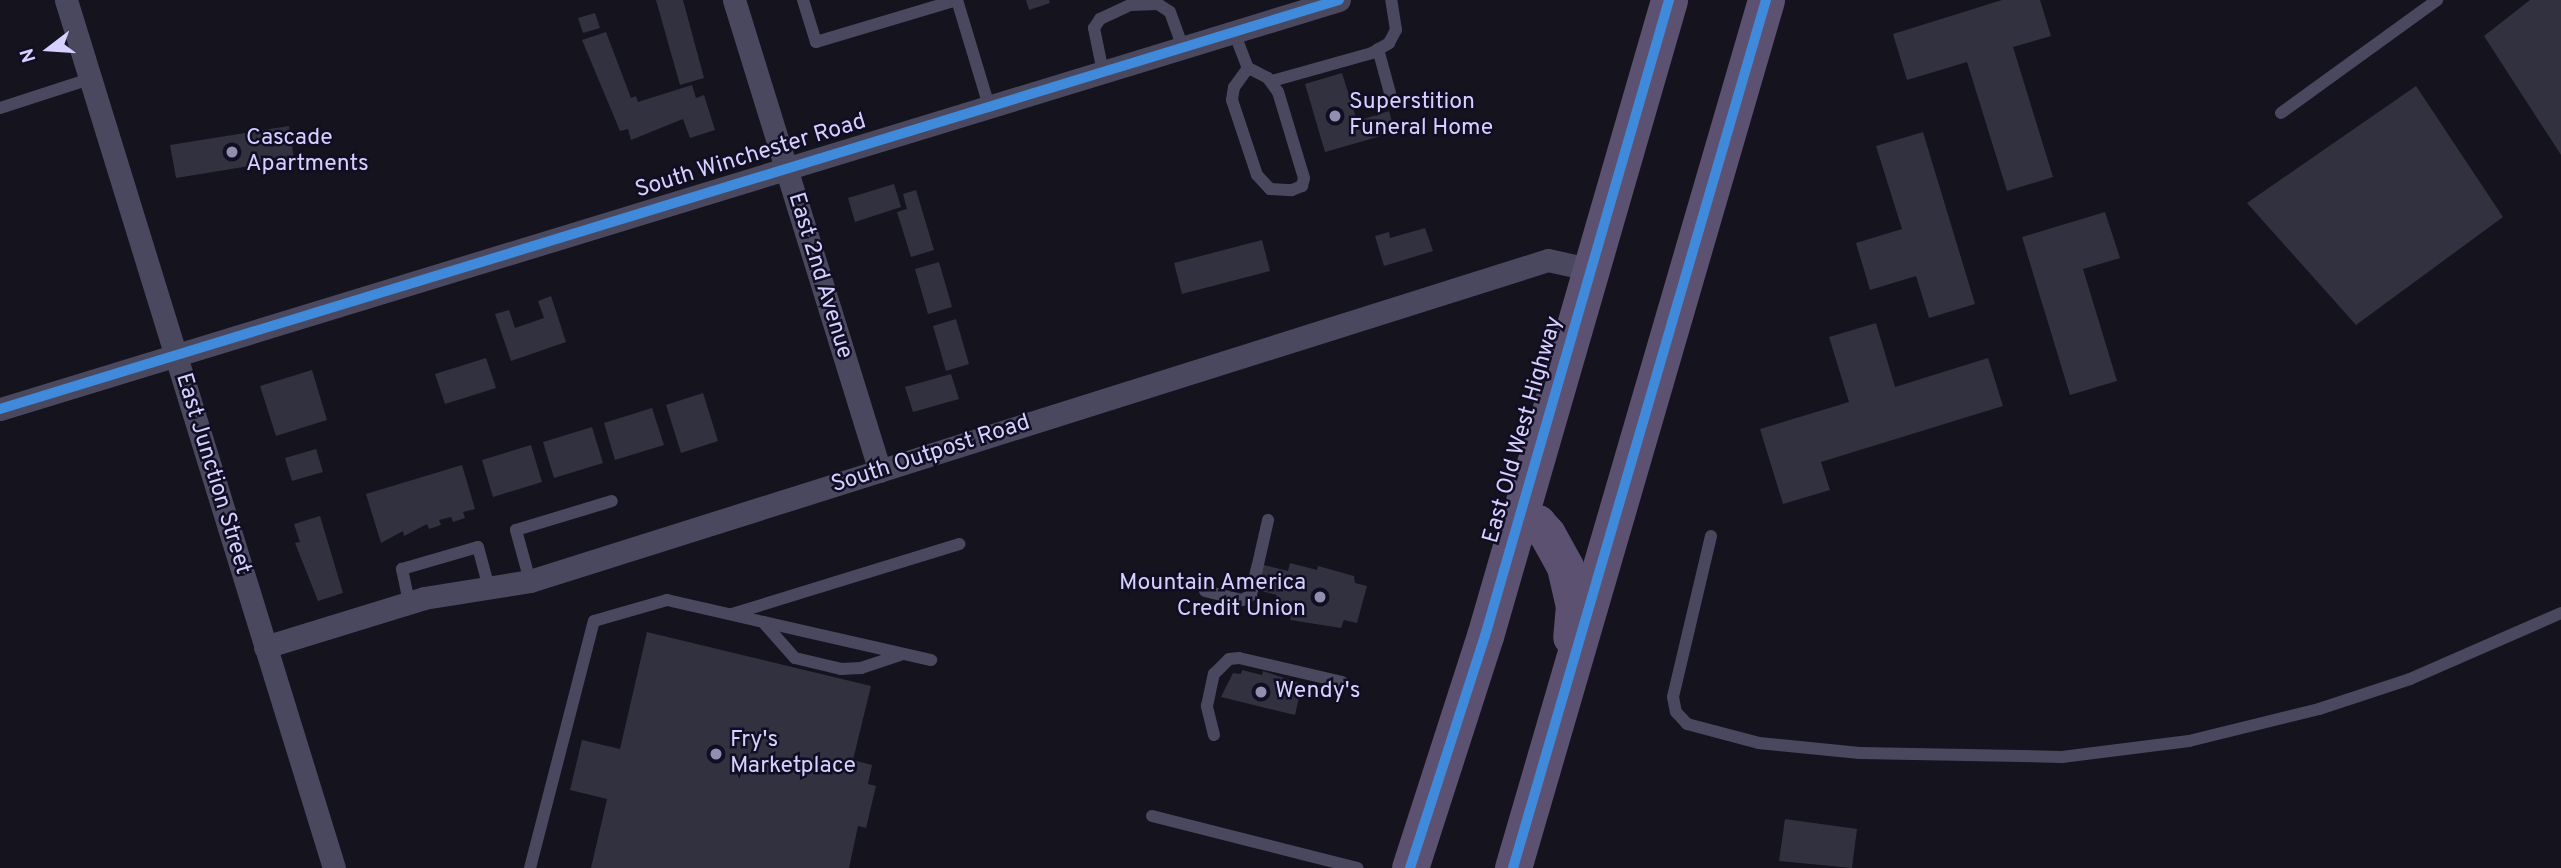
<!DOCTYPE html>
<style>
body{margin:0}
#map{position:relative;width:2561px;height:868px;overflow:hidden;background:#14131e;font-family:Overpass,sans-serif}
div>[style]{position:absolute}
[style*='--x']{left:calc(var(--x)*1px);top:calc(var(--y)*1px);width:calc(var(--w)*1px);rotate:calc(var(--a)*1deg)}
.building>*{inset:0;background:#323140}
.lane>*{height:12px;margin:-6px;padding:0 6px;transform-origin:6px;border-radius:6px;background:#49485f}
.street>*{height:23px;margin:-11.5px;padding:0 11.5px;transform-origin:11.5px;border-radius:11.5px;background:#49485f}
.primary>*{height:37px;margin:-18.5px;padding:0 18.5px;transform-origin:18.5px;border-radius:18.5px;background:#5c5170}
.cycleway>*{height:10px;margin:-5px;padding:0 5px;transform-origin:5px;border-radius:5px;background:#408adc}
.dots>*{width:19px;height:19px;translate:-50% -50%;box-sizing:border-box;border:4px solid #110e23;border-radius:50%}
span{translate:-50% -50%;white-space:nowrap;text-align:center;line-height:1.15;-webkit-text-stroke:5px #110e23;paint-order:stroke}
.poi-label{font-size:23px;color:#d5d0ff}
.left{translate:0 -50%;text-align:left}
.right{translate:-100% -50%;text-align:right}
.street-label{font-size:23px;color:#d5d0ff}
.north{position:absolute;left:14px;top:14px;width:70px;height:70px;-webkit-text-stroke:5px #110e23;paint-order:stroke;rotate:253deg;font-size:19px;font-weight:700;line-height:28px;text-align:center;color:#d5d0ff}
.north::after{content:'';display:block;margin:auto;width:24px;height:32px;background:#d5d0ff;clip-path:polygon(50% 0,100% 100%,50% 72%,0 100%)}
</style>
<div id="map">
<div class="building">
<i style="clip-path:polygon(656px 0,683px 0,704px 78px,680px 85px)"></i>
<i style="clip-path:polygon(1026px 0,1049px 0,1050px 3px,1029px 10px)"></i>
<i style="clip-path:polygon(2002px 0,2040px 0,2051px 36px,2013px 47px,2053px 177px,2007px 191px,1967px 62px,1907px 80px,1893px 34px)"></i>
<i style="clip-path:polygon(2530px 0,2561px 0,2561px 155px,2484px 36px)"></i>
<i style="clip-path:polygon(595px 13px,600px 28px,583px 33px,578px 18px)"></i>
<i style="clip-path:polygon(606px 32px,631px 98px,636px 96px,638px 102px,692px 85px,696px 98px,704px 95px,715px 130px,690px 138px,683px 119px,631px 140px,628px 129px,620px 131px,582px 40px)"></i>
<i style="clip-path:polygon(1342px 73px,1357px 121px,1389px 111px,1395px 132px,1325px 152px,1305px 84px)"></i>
<i style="clip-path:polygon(2416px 86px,2503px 217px,2356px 325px,2247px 203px)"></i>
<i style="clip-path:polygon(289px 126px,294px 159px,176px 178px,170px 145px)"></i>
<i style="clip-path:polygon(1923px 132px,1975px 304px,1929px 318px,1916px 276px,1870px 290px,1856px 243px,1902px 229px,1876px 146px)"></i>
<i style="clip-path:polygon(894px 184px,901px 207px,855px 222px,848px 198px)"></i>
<i style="clip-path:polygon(916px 190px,934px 250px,911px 257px,897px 212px,907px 209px,903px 194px)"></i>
<i style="clip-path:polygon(2105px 212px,2120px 258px,2083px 269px,2117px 381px,2070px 395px,2022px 237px)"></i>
<i style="clip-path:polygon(1425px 228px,1433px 251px,1384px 266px,1375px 236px,1389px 232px,1390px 238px)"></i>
<i style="clip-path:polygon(1262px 240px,1270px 271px,1182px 294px,1174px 263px)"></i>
<i style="clip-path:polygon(939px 262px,952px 307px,928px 314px,915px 269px)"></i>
<i style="clip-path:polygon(551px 296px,566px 342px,511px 361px,495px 314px,509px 310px,515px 328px,544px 318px,538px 301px)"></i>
<i style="clip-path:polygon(956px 319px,969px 364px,946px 371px,933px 326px)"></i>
<i style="clip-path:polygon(1876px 323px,1895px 387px,1988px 358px,2003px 406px,1821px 462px,1830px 490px,1783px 504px,1760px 429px,1849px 402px,1829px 337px)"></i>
<i style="clip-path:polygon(486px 358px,496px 388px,445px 404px,435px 374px)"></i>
<i style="clip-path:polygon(312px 370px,327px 420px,276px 436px,260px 386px)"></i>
<i style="clip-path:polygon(951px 374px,959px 399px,913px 412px,905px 387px)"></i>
<i style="clip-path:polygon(703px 393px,718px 441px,681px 453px,666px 405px)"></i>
<i style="clip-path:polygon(652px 408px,664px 445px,615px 460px,604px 423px)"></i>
<i style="clip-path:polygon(592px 427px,603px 463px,554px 478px,543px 442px)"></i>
<i style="clip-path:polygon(531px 445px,542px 482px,493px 497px,482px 460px)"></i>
<i style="clip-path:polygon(316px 449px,323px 472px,292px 481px,285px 458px)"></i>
<i style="clip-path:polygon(462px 465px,475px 509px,463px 512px,465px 518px,453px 522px,451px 517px,439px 520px,441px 525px,429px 529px,427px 524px,404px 536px,403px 531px,381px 543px,366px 494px)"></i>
<i style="clip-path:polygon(320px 516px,343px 593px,318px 601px,295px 543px,300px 542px,294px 524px)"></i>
<i style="clip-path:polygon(1252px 562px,1288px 571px,1290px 563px,1317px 570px,1318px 566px,1354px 576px,1355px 583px,1367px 586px,1357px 623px,1344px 620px,1341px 628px,1290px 620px,1291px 616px,1281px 613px,1284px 602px,1274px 600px,1277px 595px,1246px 587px)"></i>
<i style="clip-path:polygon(647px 632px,871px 686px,853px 760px,872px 765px,868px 784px,876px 786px,866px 828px,858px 826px,849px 868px,591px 868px,607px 799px,570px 790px,582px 740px,620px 749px)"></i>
<i style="clip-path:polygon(1242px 670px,1262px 675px,1263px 671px,1302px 684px,1295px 715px,1221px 697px,1233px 673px,1241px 674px)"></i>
<i style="clip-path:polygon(1785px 819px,1857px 829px,1852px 868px,1779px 861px)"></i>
</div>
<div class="lane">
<i style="--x:803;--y:0;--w:44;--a:72.8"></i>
<i style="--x:816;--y:42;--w:147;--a:-16.6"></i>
<i style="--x:957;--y:0;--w:111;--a:73.2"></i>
<i style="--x:1234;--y:32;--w:39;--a:69"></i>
<i style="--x:1248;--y:68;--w:24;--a:126"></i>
<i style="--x:1234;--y:87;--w:13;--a:99"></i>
<i style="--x:1232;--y:100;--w:79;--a:71.6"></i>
<i style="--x:1257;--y:175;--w:19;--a:47"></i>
<i style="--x:1270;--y:189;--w:22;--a:3"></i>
<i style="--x:1292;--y:190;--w:11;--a:-22"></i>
<i style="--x:1302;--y:186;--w:8;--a:-76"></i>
<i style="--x:1304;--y:178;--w:90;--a:-106.8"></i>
<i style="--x:1278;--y:92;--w:17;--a:-126"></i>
<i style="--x:1268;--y:78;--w:22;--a:-153"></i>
<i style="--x:1378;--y:49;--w:50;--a:74.8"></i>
<i style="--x:1103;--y:72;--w:45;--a:-101.6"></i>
<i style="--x:1094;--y:28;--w:11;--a:-56"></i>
<i style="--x:1100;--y:19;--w:33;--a:-25"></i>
<i style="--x:1130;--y:5;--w:28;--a:-2"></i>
<i style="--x:1158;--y:4;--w:14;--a:34"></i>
<i style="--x:1170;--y:12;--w:37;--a:70"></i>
<i style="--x:1272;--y:81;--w:104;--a:-15.6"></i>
<i style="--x:1372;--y:53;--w:20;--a:-30"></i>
<i style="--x:1389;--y:43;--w:15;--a:-62"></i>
<i style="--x:1396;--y:30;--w:30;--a:-99"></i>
<i style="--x:0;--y:108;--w:95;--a:-17.9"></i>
<i style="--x:2281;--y:113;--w:193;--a:-35.9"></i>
<i style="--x:1711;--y:536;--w:165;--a:103.3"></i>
<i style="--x:1673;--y:697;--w:15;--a:79"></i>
<i style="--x:1676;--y:712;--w:16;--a:47"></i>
<i style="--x:1687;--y:724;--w:74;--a:14.8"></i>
<i style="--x:1759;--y:743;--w:101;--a:5.7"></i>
<i style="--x:1860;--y:753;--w:202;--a:1.1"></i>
<i style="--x:2062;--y:757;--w:128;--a:-7.2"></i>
<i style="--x:2189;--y:741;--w:134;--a:-13.8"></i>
<i style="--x:2319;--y:709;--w:96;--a:-18.2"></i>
<i style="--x:2410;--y:679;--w:165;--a:-23.6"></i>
<i style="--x:530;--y:581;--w:53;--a:-105.4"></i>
<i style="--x:516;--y:530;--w:100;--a:-16.8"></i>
<i style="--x:1205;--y:591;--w:38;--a:14"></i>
<i style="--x:1242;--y:600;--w:10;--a:-29"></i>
<i style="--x:1251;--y:595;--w:77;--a:-77.2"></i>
<i style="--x:409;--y:602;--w:34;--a:-102"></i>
<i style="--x:402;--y:569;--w:79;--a:-16.1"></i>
<i style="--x:478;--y:547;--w:42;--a:75"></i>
<i style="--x:732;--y:614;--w:238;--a:-17.1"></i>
<i style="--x:763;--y:622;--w:48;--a:48.4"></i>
<i style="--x:795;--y:658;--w:47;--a:13.4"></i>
<i style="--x:841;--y:669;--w:20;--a:-3"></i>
<i style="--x:861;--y:668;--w:44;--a:-18.4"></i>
<i style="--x:1214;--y:735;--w:30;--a:-104"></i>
<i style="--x:1207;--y:706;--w:33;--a:-78"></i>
<i style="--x:1214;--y:674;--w:21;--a:-45"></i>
<i style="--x:1229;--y:659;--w:10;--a:-6"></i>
<i style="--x:1239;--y:658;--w:106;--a:13.1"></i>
<i style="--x:1152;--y:816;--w:212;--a:14.2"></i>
<i style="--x:530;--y:868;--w:255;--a:-75.5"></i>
<i style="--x:594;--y:621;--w:76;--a:-16"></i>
<i style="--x:667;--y:600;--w:271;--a:12.8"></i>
</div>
<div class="street">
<i style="--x:66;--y:0;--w:908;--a:72.84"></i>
<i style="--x:734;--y:0;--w:493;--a:72.8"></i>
<i style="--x:0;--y:409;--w:1400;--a:-16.99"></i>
<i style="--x:265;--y:647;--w:166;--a:-17.1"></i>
<i style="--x:424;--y:598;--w:107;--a:-9.1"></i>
<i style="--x:530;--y:581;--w:1067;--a:-17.5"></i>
<i style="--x:1548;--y:260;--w:46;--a:12.5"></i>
</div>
<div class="primary">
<i style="--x:1520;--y:518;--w:18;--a:16"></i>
<i style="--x:1537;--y:523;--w:15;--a:48"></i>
<i style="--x:1547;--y:534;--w:38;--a:61"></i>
<i style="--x:1565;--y:567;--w:39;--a:77"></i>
<i style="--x:1574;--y:605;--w:32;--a:95"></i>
<i style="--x:1410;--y:868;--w:244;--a:-72.1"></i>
<i style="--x:1485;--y:636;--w:662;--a:-73.86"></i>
<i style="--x:1513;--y:868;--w:904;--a:-73.75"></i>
</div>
<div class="cycleway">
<i style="--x:0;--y:409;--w:1400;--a:-16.99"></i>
<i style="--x:1410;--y:868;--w:244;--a:-72.1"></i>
<i style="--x:1485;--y:636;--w:662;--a:-73.86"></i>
<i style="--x:1513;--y:868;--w:904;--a:-73.75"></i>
</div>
<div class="dots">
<i style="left:1335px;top:116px;background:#918eb0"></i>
<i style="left:232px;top:152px;background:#918eb0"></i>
<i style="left:1320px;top:597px;background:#918eb0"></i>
<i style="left:1261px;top:692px;background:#918eb0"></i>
<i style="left:716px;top:754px;background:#918eb0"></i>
</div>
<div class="poi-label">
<span class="left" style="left:1349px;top:116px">Superstition<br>Funeral Home</span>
<span class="left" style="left:246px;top:152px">Cascade<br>Apartments</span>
<span class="right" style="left:1306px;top:597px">Mountain America<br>Credit Union</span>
<span class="left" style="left:1275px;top:692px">Wendy's</span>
<span class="left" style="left:730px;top:754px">Fry's<br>Marketplace</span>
</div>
<div class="street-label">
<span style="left:751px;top:157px;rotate:-17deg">South Winchester Road</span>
<span style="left:819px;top:276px;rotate:73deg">East 2nd Avenue</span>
<span style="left:1524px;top:430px;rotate:-74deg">East Old West Highway</span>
<span style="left:931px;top:455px;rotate:-18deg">South Outpost Road</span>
<span style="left:212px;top:474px;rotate:73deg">East Junction Street</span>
</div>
<div class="north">N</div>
</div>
